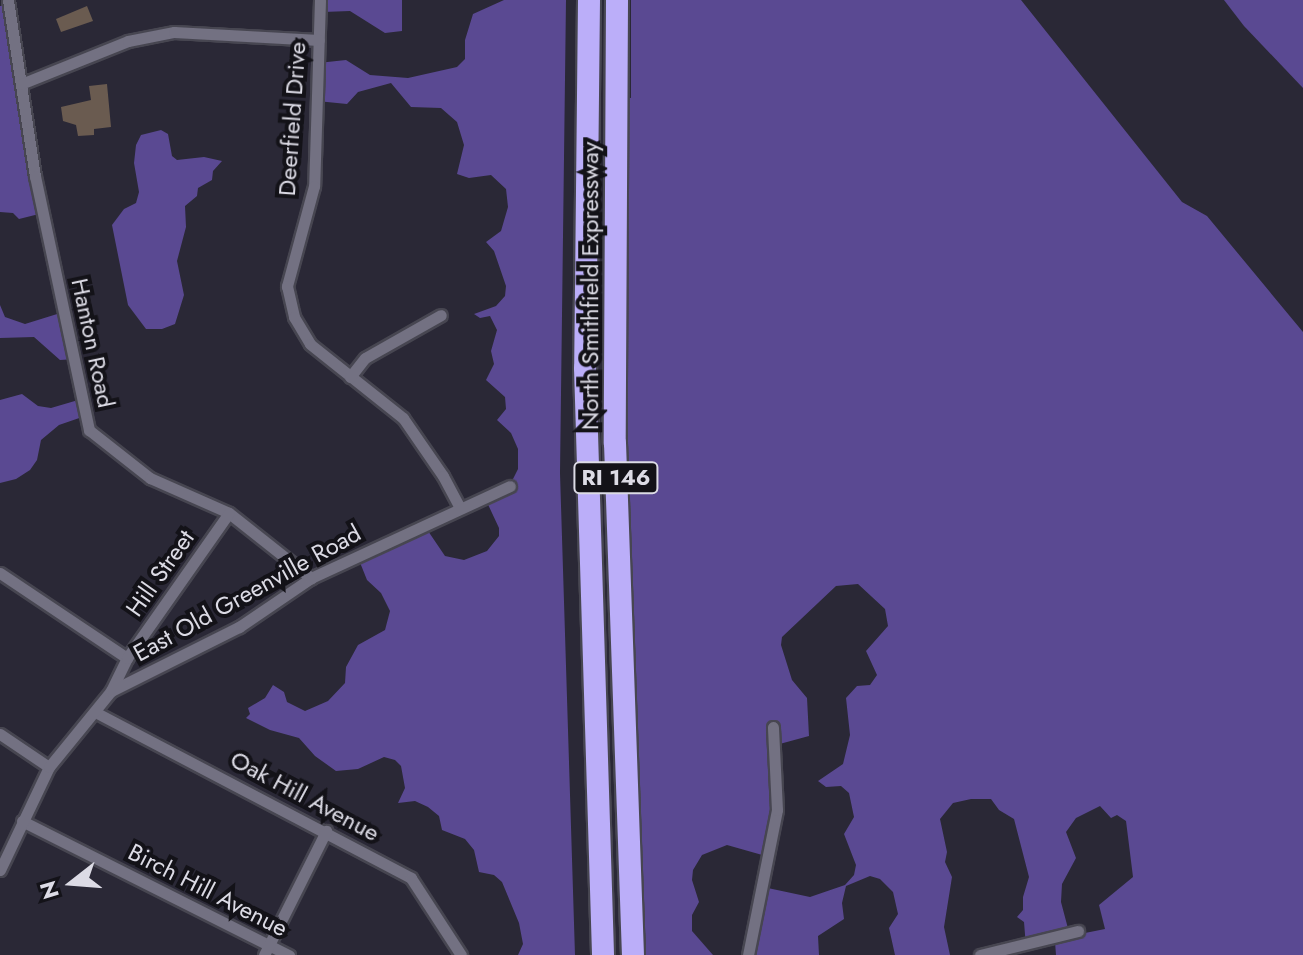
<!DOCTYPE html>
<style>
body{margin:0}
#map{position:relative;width:1303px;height:955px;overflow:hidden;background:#2a2836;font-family:Jost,sans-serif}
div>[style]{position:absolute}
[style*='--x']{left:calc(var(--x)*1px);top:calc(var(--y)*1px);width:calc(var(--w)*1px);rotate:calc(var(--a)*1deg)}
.forest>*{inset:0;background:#5a4992}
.building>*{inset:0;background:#6a5b50}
.roads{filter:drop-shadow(2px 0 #474651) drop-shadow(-2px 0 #474651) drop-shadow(0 2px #474651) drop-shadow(0 -2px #474651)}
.minor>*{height:11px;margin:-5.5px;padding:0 5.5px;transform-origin:5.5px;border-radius:5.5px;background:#737182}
.motorway>*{height:22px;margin:-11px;padding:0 11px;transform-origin:11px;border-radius:11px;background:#bbaef9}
span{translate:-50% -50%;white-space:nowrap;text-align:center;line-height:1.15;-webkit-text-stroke:8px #131218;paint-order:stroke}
.shield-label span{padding:2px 6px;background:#131218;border:2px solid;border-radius:6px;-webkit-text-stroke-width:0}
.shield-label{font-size:22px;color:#dcdbe5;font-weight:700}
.street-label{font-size:24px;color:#dcdbe5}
.north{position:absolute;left:32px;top:843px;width:80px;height:80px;-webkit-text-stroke:6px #131218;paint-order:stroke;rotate:253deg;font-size:22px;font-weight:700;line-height:32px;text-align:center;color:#dcdbe5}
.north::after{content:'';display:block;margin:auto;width:28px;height:36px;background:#dcdbe5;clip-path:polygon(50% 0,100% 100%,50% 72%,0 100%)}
</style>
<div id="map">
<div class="forest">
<i style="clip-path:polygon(322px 0,402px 0,402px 31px,385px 33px,350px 11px,323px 12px)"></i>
<i style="clip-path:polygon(504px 0,566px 0,560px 473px,575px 955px,518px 955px,523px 944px,519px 923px,502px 882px,494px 875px,479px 872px,474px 850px,465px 839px,442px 830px,439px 816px,428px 807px,415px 801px,398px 803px,405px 788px,401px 766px,395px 760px,384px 757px,358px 769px,336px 771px,315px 756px,299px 738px,270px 730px,246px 718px,250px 714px,248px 708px,265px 698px,273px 685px,284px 692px,287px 702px,305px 711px,328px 701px,345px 683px,346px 667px,358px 645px,385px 630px,390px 611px,381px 593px,367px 580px,357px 555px,424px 525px,445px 556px,464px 560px,487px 551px,499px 536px,499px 528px,485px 498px,510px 485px,518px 469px,518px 449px,511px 433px,497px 420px,506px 409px,505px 397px,486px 380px,494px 364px,491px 351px,497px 330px,490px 316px,480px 318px,474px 314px,496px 306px,505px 296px,506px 286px,494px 251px,486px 242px,501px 231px,508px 207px,506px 189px,491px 175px,469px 178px,457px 174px,464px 145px,457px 122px,441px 108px,411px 107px,391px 83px,358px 92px,347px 104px,317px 101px,318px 63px,346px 60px,370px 75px,408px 78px,457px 67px,465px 59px,465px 40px,473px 14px)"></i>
<i style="clip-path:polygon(evenodd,631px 0,1021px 0,1182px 202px,1207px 216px,1303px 332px,1303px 955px,1056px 955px,1055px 942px,1026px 947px,1024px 922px,1017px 917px,1023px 910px,1023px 897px,1029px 877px,1014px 819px,999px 810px,991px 799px,971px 799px,953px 803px,940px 819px,947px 852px,945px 862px,952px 877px,944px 927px,950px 955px,895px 955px,889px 928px,898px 914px,893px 892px,880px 879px,870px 876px,846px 886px,842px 903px,844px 919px,818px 936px,819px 955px,746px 955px,763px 887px,810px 897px,845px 885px,854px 875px,856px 865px,844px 834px,854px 817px,849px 793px,841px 786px,826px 787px,818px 781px,843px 764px,850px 735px,846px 698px,857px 686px,870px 685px,877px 675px,866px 651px,888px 626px,885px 609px,858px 584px,836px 586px,782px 637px,781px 645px,792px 680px,807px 698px,809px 736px,776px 745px,776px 810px,766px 856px,727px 845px,702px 855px,693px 870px,692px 880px,699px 902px,692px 915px,692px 931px,713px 955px,646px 955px,627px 520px,628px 304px,620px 304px,623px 97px,631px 98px,631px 0,1100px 806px,1111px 818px,1117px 815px,1126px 821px,1133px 877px,1099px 905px,1105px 929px,1070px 936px,1061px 902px,1062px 884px,1076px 858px,1066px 832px,1076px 818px,1100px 806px)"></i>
<i style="clip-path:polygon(1224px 0,1303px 0,1303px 88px,1244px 26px)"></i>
<i style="clip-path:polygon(0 6px,3px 6px,20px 84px,39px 214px,19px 219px,13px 213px,0 212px)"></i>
<i style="clip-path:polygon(161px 130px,168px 134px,172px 156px,177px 160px,204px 157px,222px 161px,213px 171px,212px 180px,198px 188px,197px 196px,185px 206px,186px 227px,177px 261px,184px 295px,175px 324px,162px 329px,146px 329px,128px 305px,112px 225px,124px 209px,136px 203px,139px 192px,134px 163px,136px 145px,141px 135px)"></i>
<i style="clip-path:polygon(0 305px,5px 317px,25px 324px,70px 310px,75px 359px,60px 360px,34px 337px,0 338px)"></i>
<i style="clip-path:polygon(22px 394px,38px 406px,51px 408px,85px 398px,88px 415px,59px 425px,41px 440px,37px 460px,30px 470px,16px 479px,0 483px,0 400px)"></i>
</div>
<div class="building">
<i style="clip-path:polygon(87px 6px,93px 21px,61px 32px,56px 19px)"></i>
<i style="clip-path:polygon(107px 84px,111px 127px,94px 129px,94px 135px,78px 136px,76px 125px,63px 121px,61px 107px,91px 100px,89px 86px)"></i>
</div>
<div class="roads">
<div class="minor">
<i style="--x:8;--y:0;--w:178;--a:81.3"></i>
<i style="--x:35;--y:176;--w:260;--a:78"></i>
<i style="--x:89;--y:430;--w:78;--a:38.2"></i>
<i style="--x:150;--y:478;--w:86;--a:23.9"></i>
<i style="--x:229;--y:513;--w:105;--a:38.4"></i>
<i style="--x:320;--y:0;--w:186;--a:91.8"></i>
<i style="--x:314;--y:186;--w:104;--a:105.1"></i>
<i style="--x:287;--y:286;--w:32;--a:77"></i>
<i style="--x:294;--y:317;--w:31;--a:59"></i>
<i style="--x:310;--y:344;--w:119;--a:38.5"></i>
<i style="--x:403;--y:418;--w:70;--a:55.4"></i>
<i style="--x:443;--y:476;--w:36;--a:62"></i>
<i style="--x:21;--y:84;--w:115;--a:-21.9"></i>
<i style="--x:128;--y:41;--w:47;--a:-11.1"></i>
<i style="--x:174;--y:32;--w:145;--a:3.2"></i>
<i style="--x:350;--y:377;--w:24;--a:-52"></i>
<i style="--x:365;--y:358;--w:87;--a:-29.5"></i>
<i style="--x:0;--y:573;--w:153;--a:33.8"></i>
<i style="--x:127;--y:658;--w:37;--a:116"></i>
<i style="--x:127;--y:658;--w:177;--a:-54.9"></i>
<i style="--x:95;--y:712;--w:357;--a:27.7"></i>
<i style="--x:411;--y:878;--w:92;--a:57"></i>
<i style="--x:0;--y:734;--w:59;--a:34"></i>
<i style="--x:22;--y:821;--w:299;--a:26.7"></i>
<i style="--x:0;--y:870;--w:114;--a:-64.6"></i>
<i style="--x:49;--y:767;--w:98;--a:-50.8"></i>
<i style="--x:111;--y:691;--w:143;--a:-26.6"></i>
<i style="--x:239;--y:627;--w:87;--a:-34.2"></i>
<i style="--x:311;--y:578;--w:219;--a:-24.8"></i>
<i style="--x:264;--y:955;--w:139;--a:-63.4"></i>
<i style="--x:748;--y:955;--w:148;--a:-78.7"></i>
<i style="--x:777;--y:810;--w:83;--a:-92.8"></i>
<i style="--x:980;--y:955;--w:101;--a:-13.8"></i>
</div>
<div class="motorway">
<i style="--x:589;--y:0;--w:368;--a:90.6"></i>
<i style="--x:585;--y:368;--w:587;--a:88.24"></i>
<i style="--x:617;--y:0;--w:443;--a:90.3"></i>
<i style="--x:615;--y:443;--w:512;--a:87.99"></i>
</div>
</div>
<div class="shield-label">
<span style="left:616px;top:478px">RI 146</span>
</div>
<div class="street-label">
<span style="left:292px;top:119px;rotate:-86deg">Deerfield Drive</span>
<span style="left:590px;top:286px;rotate:-90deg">North Smithfield Expressway</span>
<span style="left:93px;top:343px;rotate:78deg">Hanton Road</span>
<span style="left:160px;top:573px;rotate:-55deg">Hill Street</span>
<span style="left:247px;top:593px;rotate:-29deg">East Old Greenville Road</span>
<span style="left:305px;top:796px;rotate:28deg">Oak Hill Avenue</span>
<span style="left:208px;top:890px;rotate:27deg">Birch Hill Avenue</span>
</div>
<div class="north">N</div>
</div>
